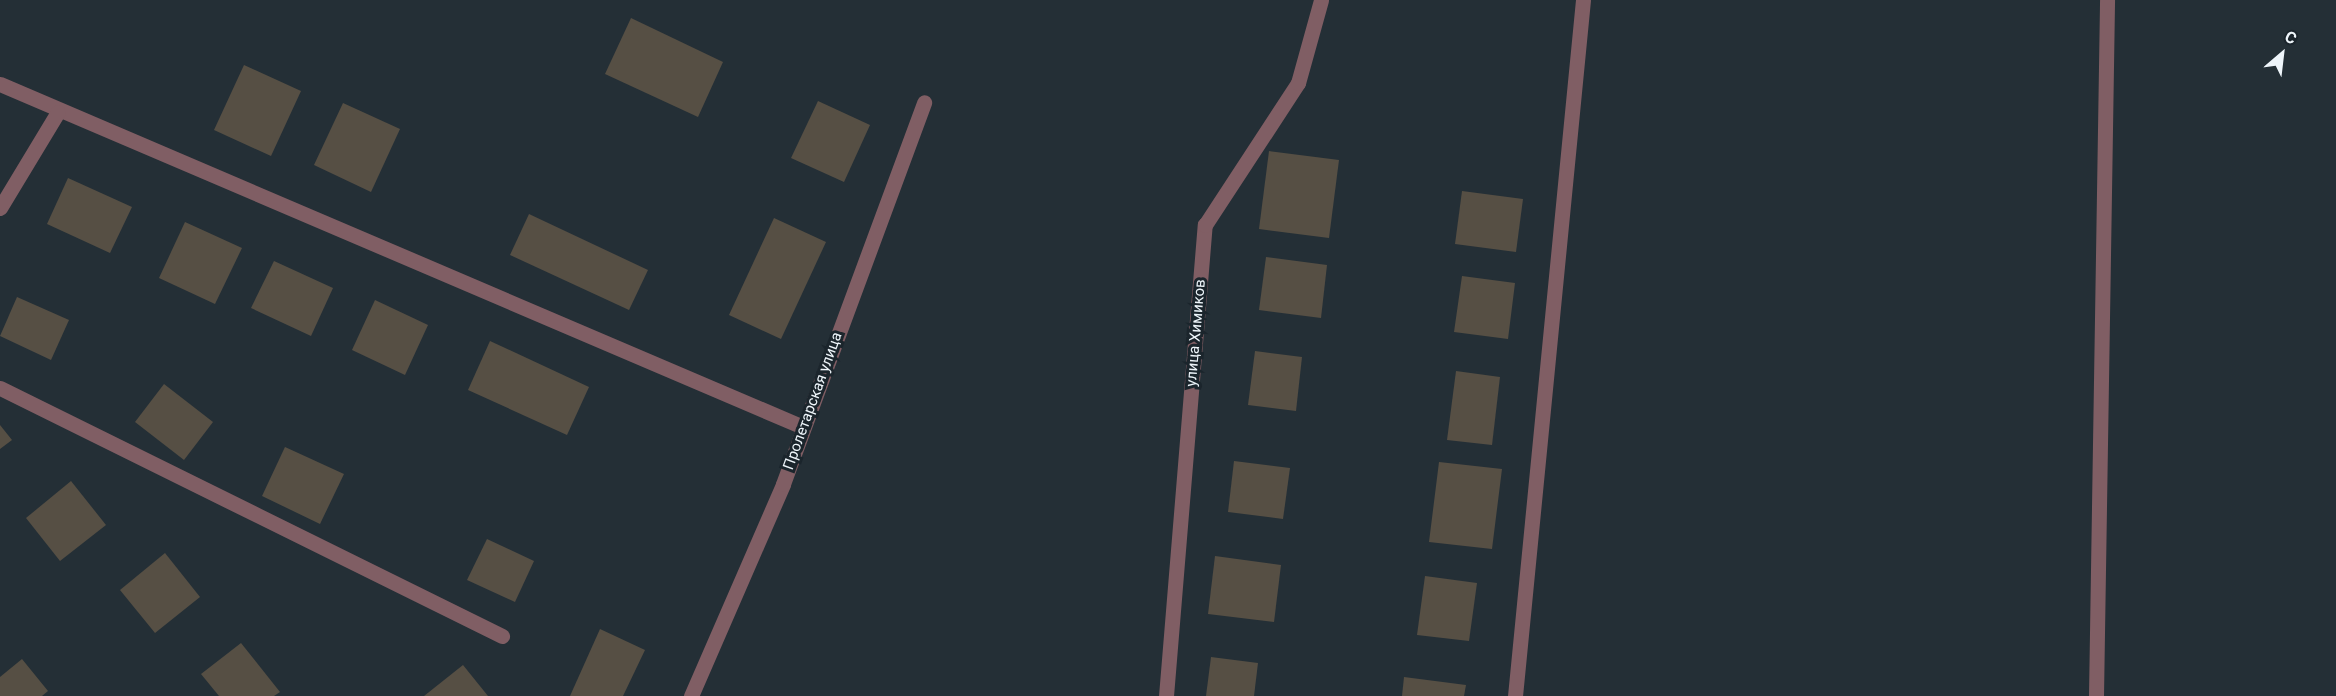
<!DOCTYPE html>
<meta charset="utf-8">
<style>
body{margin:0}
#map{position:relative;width:2336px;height:696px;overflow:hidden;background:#242f36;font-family:Roboto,sans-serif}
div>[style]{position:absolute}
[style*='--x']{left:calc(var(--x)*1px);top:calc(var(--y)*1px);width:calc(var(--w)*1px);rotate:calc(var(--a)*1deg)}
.building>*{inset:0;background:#564f44}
.minor>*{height:15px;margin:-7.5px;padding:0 7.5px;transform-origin:7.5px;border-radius:7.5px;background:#805e64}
span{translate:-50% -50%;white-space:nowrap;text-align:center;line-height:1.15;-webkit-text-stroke:6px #1b252c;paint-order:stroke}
.street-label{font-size:15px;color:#eef5fa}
.north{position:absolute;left:2252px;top:24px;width:60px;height:60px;-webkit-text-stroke:4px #1b252c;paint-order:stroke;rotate:28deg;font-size:16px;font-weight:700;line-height:24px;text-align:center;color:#eef5fa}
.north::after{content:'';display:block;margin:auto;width:21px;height:27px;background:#eef5fa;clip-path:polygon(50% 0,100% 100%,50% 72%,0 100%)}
</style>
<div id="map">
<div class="building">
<i style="clip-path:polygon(631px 18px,723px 62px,698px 117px,605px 74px)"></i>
<i style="clip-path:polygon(244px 65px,301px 91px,271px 156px,214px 130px)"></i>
<i style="clip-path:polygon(818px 101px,870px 125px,844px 182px,791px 158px)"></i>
<i style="clip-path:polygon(343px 103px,400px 129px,371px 192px,314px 165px)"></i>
<i style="clip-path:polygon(1269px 151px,1339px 160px,1329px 238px,1259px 229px)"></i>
<i style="clip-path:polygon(68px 178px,132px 207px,110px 253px,47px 224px)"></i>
<i style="clip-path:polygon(1462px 191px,1523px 199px,1516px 252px,1455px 244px)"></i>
<i style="clip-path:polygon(529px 214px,648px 270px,629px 310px,510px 255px)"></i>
<i style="clip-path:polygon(774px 218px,826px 242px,781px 339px,729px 315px)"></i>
<i style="clip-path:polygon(185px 222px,242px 248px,215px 304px,159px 278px)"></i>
<i style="clip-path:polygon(1266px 257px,1327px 265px,1321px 318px,1259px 310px)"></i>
<i style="clip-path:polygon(274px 261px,333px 288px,311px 336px,251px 308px)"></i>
<i style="clip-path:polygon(1462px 276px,1515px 283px,1508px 339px,1454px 332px)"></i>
<i style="clip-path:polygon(17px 297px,69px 320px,51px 360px,0 336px)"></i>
<i style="clip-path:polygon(375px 300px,428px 325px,405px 375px,352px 350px)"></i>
<i style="clip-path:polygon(490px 341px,589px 387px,567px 435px,468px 390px)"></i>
<i style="clip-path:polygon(1255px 351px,1302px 357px,1296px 411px,1248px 405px)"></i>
<i style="clip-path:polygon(1456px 371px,1500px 377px,1492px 445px,1447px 440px)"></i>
<i style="clip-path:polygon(164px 384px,213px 422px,184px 460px,135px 422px)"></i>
<i style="clip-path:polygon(0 425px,12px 440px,0 449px)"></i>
<i style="clip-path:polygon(285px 447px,344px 474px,320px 524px,262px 496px)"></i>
<i style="clip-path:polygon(1234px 461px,1290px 468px,1283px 519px,1228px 512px)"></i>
<i style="clip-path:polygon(1439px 462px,1502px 469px,1492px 549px,1429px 542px)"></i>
<i style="clip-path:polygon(71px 481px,106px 525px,60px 561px,26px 518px)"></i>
<i style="clip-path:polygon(487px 539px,534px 561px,515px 602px,467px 580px)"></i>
<i style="clip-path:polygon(165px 553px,200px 597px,155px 633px,120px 590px)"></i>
<i style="clip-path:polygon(1215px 556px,1281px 565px,1274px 622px,1208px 614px)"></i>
<i style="clip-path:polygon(1425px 576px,1477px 583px,1469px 641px,1417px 635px)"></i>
<i style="clip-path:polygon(600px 629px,645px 650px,623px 696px,570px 696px)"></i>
<i style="clip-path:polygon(241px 643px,280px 692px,274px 696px,219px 696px,201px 674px)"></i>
<i style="clip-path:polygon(1211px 657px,1258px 663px,1254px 696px,1206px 696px)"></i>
<i style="clip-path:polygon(22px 659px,48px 691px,42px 696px,0 696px,0 677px)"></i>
<i style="clip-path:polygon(463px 665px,488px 696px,424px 696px)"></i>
<i style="clip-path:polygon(1404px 677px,1466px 685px,1464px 696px,1402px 696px)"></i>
</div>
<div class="minor">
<i style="--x:0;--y:84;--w:873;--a:23.13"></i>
<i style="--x:0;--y:208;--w:112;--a:-58.9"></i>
<i style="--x:0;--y:388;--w:560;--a:26.29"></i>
<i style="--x:691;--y:696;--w:231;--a:-66.5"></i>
<i style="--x:783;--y:484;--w:407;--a:-69.7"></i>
<i style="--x:1166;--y:696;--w:473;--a:-85.3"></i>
<i style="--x:1205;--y:225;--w:170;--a:-56.8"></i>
<i style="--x:1298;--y:83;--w:86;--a:-74.5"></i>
<i style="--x:1515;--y:696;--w:699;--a:-84.42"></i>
<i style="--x:2096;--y:696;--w:696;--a:-89.09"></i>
</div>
<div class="street-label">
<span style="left:1196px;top:333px;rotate:-85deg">улица Химиков</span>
<span style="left:813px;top:401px;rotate:-70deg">Пролетарская улица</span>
</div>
<div class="north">С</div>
</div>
